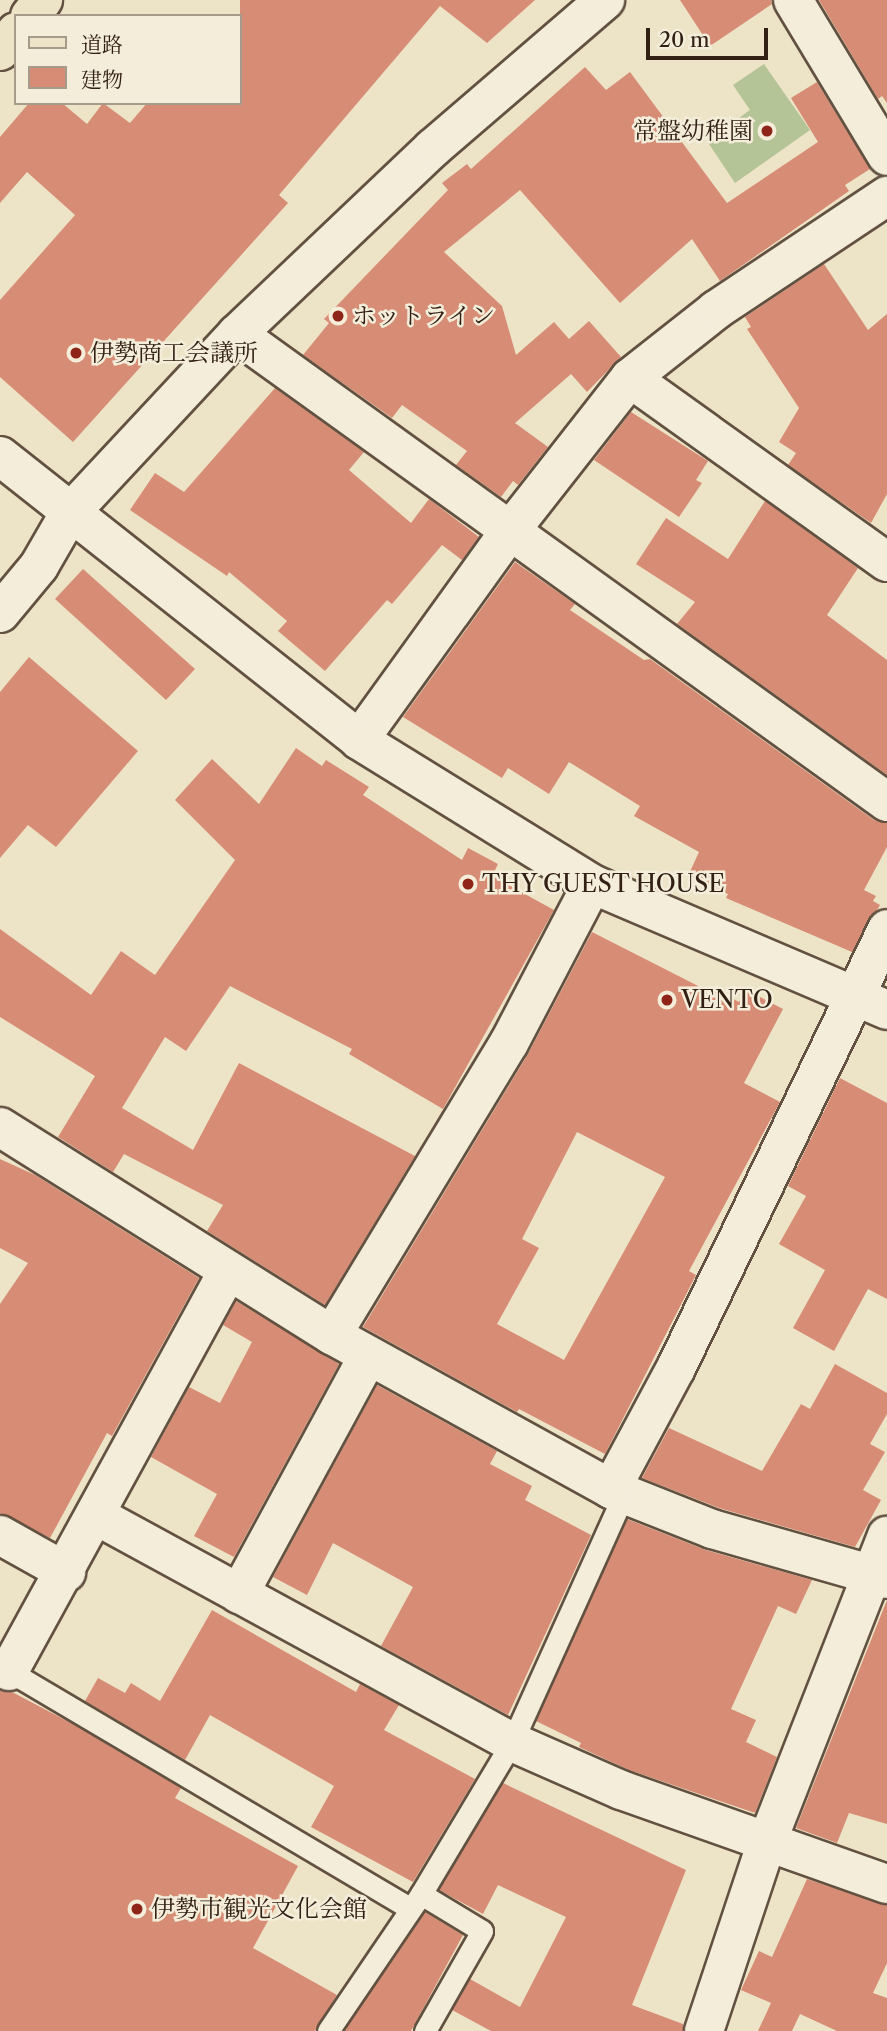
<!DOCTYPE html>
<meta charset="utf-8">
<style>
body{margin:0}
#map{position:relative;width:887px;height:2031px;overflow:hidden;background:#ede3c6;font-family:"Libre Caslon Text","Noto Serif JP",serif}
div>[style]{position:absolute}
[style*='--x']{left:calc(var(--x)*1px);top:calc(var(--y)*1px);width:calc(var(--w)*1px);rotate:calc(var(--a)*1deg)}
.green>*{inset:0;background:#b5c497}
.building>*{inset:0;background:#d78d75}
.roads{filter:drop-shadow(2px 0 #625140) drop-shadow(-2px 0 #625140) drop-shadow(0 2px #625140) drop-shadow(0 -2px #625140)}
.lane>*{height:21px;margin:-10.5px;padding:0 10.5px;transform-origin:10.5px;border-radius:10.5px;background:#f3edda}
.street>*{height:38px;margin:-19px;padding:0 19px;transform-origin:19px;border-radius:19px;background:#f3edda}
.secondary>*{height:38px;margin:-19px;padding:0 19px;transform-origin:19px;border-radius:19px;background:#f3edda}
.primary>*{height:38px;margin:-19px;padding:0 19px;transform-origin:19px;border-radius:19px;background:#ede3c6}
.dots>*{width:19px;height:19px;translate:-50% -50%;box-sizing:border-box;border:4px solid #f3edda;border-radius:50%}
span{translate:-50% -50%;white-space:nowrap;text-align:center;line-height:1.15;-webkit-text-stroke:5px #f3edda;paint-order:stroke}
.poi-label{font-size:24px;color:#332014}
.right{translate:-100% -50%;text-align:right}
.left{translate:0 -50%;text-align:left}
.legend{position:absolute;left:14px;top:14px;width:228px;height:91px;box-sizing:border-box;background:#f3edda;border:2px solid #a69b8b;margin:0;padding:9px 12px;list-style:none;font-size:21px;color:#332014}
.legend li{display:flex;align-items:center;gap:14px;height:35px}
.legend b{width:35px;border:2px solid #a69b8b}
.scale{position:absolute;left:646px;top:28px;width:122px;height:32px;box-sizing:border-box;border:4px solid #332014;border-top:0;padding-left:9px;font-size:21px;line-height:24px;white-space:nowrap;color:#332014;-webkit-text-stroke:5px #f3edda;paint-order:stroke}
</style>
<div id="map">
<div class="green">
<i style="clip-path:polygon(764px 64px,810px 130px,735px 183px,707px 141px,750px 110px,733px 85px)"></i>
</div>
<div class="building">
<i style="clip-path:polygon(240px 0,535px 0,487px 43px,440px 6px,279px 195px,288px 203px,73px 442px,0 377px,0 300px,75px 215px,27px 172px,0 203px,0 137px,29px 103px,62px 103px,87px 124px,103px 103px,130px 123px,147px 103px,240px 103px)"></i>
<i style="clip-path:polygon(680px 0,771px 0,772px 4px,710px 46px)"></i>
<i style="clip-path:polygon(819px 0,887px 0,887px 103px,882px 96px,878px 99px)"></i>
<i style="clip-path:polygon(585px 67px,606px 90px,630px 72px,727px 203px,818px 142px,791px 98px,817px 82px,870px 169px,845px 185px,849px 191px,720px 281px,692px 239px,620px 303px,520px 190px,444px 252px,502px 306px,516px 355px,554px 322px,569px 339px,589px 321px,621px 357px,587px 392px,571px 374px,515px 423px,548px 447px,518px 485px,513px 481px,501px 497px,456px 465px,467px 451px,402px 405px,392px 418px,303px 355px,329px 323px,324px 319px,448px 190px,442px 183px,467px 164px,471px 169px)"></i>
<i style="clip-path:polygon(824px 264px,868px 330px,887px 314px,887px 494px,871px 523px,788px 465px,796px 453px,779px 442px,799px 408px,747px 329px,751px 327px,745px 317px)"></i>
<i style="clip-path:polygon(275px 388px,364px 452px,349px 470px,411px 523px,429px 499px,479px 537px,462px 560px,442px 545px,392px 604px,387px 600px,325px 671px,278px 631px,287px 621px,229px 572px,227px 576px,130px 510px,155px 473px,184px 492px)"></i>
<i style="clip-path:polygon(631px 412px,708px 461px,696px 480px,702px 483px,679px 517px,594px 460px)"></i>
<i style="clip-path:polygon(765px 501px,858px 568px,827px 615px,887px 660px,887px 775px,677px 624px,695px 602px,636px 564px,666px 518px,728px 559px)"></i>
<i style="clip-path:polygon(515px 562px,575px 604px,570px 610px,644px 660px,650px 659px,874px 820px,887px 823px,887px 847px,864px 890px,876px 896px,873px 901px,880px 905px,852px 952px,726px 898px,728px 894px,688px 876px,699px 852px,634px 816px,640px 806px,569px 762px,549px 794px,508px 768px,502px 778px,403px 717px)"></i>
<i style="clip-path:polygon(83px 569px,195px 669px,166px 700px,55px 599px)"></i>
<i style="clip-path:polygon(29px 657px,138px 751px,56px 847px,28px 825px,0 858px,0 692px)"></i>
<i style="clip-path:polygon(296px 748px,322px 766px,326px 760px,369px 787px,363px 795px,462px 860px,468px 848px,498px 864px,492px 876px,554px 910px,443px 1109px,349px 1054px,352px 1049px,230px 986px,186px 1051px,165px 1037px,122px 1108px,193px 1150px,239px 1063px,415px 1156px,325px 1305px,207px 1231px,223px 1205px,124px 1154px,113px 1172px,58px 1137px,95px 1076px,0 1017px,0 929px,91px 995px,121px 951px,155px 975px,235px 860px,175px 800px,212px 759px,259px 804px)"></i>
<i style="clip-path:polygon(evenodd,592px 932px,708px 991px,711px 987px,739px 1002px,745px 989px,783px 1009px,744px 1083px,780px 1102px,689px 1271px,696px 1275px,605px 1454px,519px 1409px,517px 1412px,363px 1327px,528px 1054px,592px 932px,577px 1132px,665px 1177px,564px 1360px,497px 1324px,539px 1248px,522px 1239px,577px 1132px)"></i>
<i style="clip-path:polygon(840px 1078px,887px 1103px,887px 1299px,868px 1289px,834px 1351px,793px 1328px,825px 1270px,779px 1244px,806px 1196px,788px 1186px)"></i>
<i style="clip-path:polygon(0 1159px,35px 1175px,199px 1278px,112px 1436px,107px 1433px,50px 1538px,0 1513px,0 1304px,28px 1263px,0 1248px)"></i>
<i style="clip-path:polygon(236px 1301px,339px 1364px,234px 1557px,194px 1536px,217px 1494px,151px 1457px,189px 1387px,220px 1403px,252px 1342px,223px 1325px)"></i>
<i style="clip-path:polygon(835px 1364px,887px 1393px,887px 1414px,870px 1444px,885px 1452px,863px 1490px,881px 1500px,855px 1547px,719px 1508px,642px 1478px,669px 1428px,762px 1471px,801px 1404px,810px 1409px)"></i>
<i style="clip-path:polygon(377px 1385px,497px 1451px,490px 1464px,532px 1486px,525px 1500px,591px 1535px,508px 1715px,381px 1646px,413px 1587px,333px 1543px,307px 1595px,273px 1577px)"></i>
<i style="clip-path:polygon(627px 1519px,706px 1550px,812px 1580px,796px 1614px,778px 1606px,731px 1709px,756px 1720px,746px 1742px,777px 1757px,755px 1813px,629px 1770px,579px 1747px,581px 1743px,536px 1721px)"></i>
<i style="clip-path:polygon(887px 1600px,887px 1824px,849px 1813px,837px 1843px,796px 1828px)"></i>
<i style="clip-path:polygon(212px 1610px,356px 1692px,360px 1684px,399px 1705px,384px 1730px,475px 1779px,413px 1882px,311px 1827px,334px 1786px,210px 1715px,185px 1760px,85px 1701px,98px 1678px,125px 1693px,131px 1683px,160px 1701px)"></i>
<i style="clip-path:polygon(0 1691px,12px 1692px,71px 1723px,181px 1788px,175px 1798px,298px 1866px,253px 1948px,337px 1995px,315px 2031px,0 2031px)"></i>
<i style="clip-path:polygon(503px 1783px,686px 1870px,632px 2005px,683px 2024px,683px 2031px,491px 2031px,452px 2010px,470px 1979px,520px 2007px,566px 1917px,498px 1885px,483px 1914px,439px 1890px)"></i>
<i style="clip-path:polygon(807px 1879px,887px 1905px,887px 1963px,873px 1993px,887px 1998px,887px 2031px,837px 2031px,800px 2014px,792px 2031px,758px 2031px,771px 2003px,741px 1990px,759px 1951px,772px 1957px)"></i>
<i style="clip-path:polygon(425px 1912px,463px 1935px,411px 2031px,344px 2031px)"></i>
</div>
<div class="roads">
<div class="lane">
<i style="--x:2;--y:1667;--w:473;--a:30.6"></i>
<i style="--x:421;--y:1894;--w:71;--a:31.2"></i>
<i style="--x:482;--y:1931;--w:115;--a:119.7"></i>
<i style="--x:328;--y:2031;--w:166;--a:-55.8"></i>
<i style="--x:421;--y:1894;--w:177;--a:-59.1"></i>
<i style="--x:512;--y:1742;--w:270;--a:-65.7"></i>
</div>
<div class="street">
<i style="--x:793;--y:0;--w:182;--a:58.9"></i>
<i style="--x:237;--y:334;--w:801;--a:35.75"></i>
<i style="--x:630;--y:378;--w:316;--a:35.6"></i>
<i style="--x:0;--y:613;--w:61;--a:-50.3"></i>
<i style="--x:39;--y:566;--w:60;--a:-60"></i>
<i style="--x:69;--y:514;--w:246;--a:-47"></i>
<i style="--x:237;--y:334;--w:270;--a:-43.5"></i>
<i style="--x:433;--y:148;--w:227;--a:-40.7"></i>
<i style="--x:359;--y:740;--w:258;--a:-54.2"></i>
<i style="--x:510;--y:531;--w:194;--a:-51.9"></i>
<i style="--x:630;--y:378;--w:110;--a:-38.3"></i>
<i style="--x:716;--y:310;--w:206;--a:-33.7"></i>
<i style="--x:0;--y:1127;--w:392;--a:32.1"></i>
<i style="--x:332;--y:1335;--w:319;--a:28.9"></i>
<i style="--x:611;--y:1489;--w:109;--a:21.6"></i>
<i style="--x:712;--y:1529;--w:182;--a:15.9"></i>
<i style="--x:332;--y:1335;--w:341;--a:-58.8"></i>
<i style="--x:509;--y:1043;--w:179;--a:-62.4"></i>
<i style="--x:611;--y:1489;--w:137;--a:-61.8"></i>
<i style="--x:676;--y:1368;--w:487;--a:-64.3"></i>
<i style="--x:97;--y:1516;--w:473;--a:28.6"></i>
<i style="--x:512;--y:1742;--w:119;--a:23.8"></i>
<i style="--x:621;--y:1790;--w:282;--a:19.5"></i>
<i style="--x:0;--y:1535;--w:76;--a:29.3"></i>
<i style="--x:239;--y:1594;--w:271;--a:-61.5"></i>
<i style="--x:9;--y:1671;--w:455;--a:-61.3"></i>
<i style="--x:704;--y:2031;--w:199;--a:-71.6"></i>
<i style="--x:767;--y:1842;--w:329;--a:-68.6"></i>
</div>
<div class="secondary">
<i style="--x:0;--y:456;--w:458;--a:38.3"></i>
<i style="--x:359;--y:740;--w:274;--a:31.7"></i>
<i style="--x:592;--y:884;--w:321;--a:23.1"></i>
</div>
<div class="primary">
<i style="--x:30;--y:16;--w:21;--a:-51"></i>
<i style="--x:0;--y:51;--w:25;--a:-50"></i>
</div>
</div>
<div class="dots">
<i style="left:767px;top:131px;background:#8f2418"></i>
<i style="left:338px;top:316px;background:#8f2418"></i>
<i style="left:76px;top:353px;background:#8f2418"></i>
<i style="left:468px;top:884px;background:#8f2418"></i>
<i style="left:667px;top:1000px;background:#8f2418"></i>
<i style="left:137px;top:1909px;background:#8f2418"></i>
</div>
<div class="poi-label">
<span class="right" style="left:753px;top:131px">常盤幼稚園</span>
<span class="left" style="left:352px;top:316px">ホットライン</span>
<span class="left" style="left:90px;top:353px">伊勢商工会議所</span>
<span class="left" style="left:482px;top:884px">THY GUEST HOUSE</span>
<span class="left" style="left:681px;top:1000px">VENTO</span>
<span class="left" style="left:151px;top:1909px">伊勢市観光文化会館</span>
</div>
<ul class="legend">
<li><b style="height:9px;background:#ede3c6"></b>道路</li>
<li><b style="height:19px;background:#d78d75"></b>建物</li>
</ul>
<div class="scale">20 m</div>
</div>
